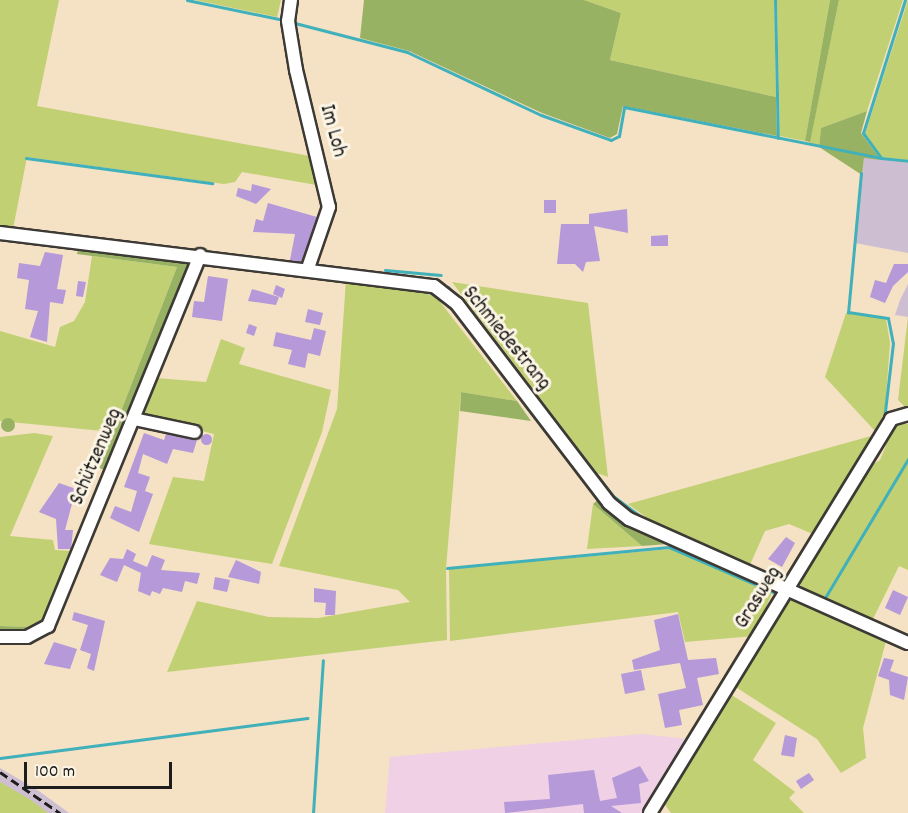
<!DOCTYPE html>
<meta charset="utf-8">
<style>
body{margin:0}
#map{position:relative;width:908px;height:813px;overflow:hidden;background:#f5e1c4;font-family:Dekko,sans-serif}
div>[style]{position:absolute}
[style*='--x']{left:calc(var(--x)*1px);top:calc(var(--y)*1px);width:calc(var(--w)*1px);rotate:calc(var(--a)*1deg)}
.built>*{inset:0;background:#f0d0e5}
.industrial>*{inset:0;background:#cebed2}
.green>*{inset:0;background:#c0d072}
.forest>*{inset:0;background:#98b264}
.round{border-radius:50%}
.stream>*{height:3px;margin:-1.5px;padding:0 1.5px;transform-origin:1.5px;border-radius:1.5px;background:#40b0ba}
.building>*{inset:0;background:#b599d9}
.roads{filter:drop-shadow(2px 0 #3d3a35) drop-shadow(-2px 0 #3d3a35) drop-shadow(0 2px #3d3a35) drop-shadow(0 -2px #3d3a35)}
.minor>*{height:12px;margin:-6px;padding:0 6px;transform-origin:6px;border-radius:6px;background:#fff}
.rail>*{height:3px;margin-top:-1.5px;transform-origin:0;background:repeating-linear-gradient(90deg,#1c1c1c 0 9px,transparent 0 13.5px)}
span{translate:-50% -50%;white-space:nowrap;text-align:center;line-height:1.15;-webkit-text-stroke:6px #fcf5e5;paint-order:stroke}
.street-label{font-size:21px;color:#1c1c1c}
.scale{position:absolute;left:24px;top:762px;width:148px;height:27px;box-sizing:border-box;border:3px solid #1c1c1c;border-top:0;padding-left:8px;font-size:18px;line-height:21px;white-space:nowrap;color:#1c1c1c;-webkit-text-stroke:4px #fcf5e5;paint-order:stroke}
</style>
<div id="map">
<div class="built">
<i style="clip-path:polygon(641px 734px,690px 739px,646px 813px,385px 813px,390px 757px)"></i>
</div>
<div class="industrial">
<i style="clip-path:polygon(864px 157px,908px 163px,908px 253px,855px 243px)"></i>
<i style="clip-path:polygon(908px 284px,908px 317px,895px 315px,900px 300px)"></i>
<i style="clip-path:polygon(0 768px,39px 791px,69px 813px,48px 813px,0 782px)"></i>
</div>
<div class="green">
<i style="clip-path:polygon(0 0,59px 0,37px 106px,315px 157px,322px 186px,242px 172px,235px 182px,224px 184px,27px 157px,13px 229px,0 227px)"></i>
<i style="clip-path:polygon(195px 0,281px 0,277px 17px)"></i>
<i style="clip-path:polygon(584px 0,774px 0,776px 97px,610px 60px,621px 13px)"></i>
<i style="clip-path:polygon(777px 0,830px 0,805px 141px,780px 136px)"></i>
<i style="clip-path:polygon(839px 0,903px 0,867px 111px,821px 128px,819px 147px,809px 145px)"></i>
<i style="clip-path:polygon(908px 0,908px 160px,881px 157px,865px 134px)"></i>
<i style="clip-path:polygon(92px 256px,177px 267px,113px 432px,0 421px,0 331px,55px 347px,60px 327px,74px 321px,85px 302px)"></i>
<i style="clip-path:polygon(346px 280px,419px 290px,437px 298px,517px 401px,461px 392px,446px 568px,447px 640px,167px 672px,197px 601px,269px 617px,318px 618px,410px 602px,398px 590px,279px 566px,337px 409px)"></i>
<i style="clip-path:polygon(452px 282px,588px 303px,608px 477px,597px 473px)"></i>
<i style="clip-path:polygon(846px 313px,886px 319px,890px 343px,885px 411px,875px 431px,825px 377px)"></i>
<i style="clip-path:polygon(908px 317px,908px 410px,898px 400px)"></i>
<i style="clip-path:polygon(221px 339px,245px 348px,239px 364px,331px 390px,322px 432px,272px 564px,149px 544px,173px 477px,204px 481px,214px 434px,139px 416px,156px 378px,206px 382px)"></i>
<i style="clip-path:polygon(895px 424px,908px 424px,908px 570px,899px 566px,872px 621px,802px 590px,800px 582px,866px 469px,880px 460px)"></i>
<i style="clip-path:polygon(34px 433px,53px 436px,10px 536px,53px 540px,55px 550px,73px 551px,45px 618px,28px 627px,0 626px,0 437px)"></i>
<i style="clip-path:polygon(871px 436px,813px 534px,789px 524px,765px 531px,749px 567px,654px 523px,628px 504px)"></i>
<i style="clip-path:polygon(593px 504px,642px 546px,587px 549px)"></i>
<i style="clip-path:polygon(671px 549px,772px 593px,754px 636px,685px 642px,678px 612px,450px 641px,449px 569px)"></i>
<i style="clip-path:polygon(787px 598px,886px 641px,863px 728px,866px 758px,841px 773px,817px 739px,734px 686px)"></i>
<i style="clip-path:polygon(730px 694px,776px 723px,753px 760px,795px 792px,789px 798px,804px 813px,671px 813px,663px 802px)"></i>
<i style="clip-path:polygon(0 782px,31px 800px,48px 813px,0 813px)"></i>
</div>
<div class="forest">
<i style="clip-path:polygon(364px 0,584px 0,621px 13px,610px 60px,776px 97px,777px 136px,623px 106px,617px 134px,610px 138px,542px 113px,409px 51px,360px 38px)"></i>
<i style="clip-path:polygon(830px 0,839px 0,810px 142px,805px 141px)"></i>
<i style="clip-path:polygon(867px 111px,861px 133px,881px 160px,864px 158px,862px 175px,819px 147px,821px 128px)"></i>
<i style="clip-path:polygon(79px 244px,196px 258px,108px 471px,99px 468px,177px 267px,77px 254px)"></i>
<i style="clip-path:polygon(461px 392px,517px 401px,531px 421px,460px 411px)"></i>
<i class="round" style="left:1px;top:418px;width:14px;height:14px"></i>
<i style="clip-path:polygon(599px 499px,626px 522px,668px 544px,642px 546px,593px 504px)"></i>
<i style="clip-path:polygon(45px 618px,43px 625px,26px 634px,0 633px,0 626px,28px 627px)"></i>
</div>
<div class="stream">
<i style="--x:187;--y:0;--w:99;--a:11.7"></i>
<i style="--x:775;--y:0;--w:138;--a:88.8"></i>
<i style="--x:905;--y:0;--w:139;--a:107.5"></i>
<i style="--x:863;--y:133;--w:31;--a:54"></i>
<i style="--x:881;--y:158;--w:27;--a:6"></i>
<i style="--x:291;--y:22;--w:120;--a:14.5"></i>
<i style="--x:407;--y:52;--w:148;--a:25.2"></i>
<i style="--x:541;--y:115;--w:74;--a:19.7"></i>
<i style="--x:611;--y:140;--w:9;--a:-27"></i>
<i style="--x:619;--y:136;--w:29;--a:-80"></i>
<i style="--x:624;--y:107;--w:262;--a:11.2"></i>
<i style="--x:26;--y:158;--w:188;--a:7.7"></i>
<i style="--x:861;--y:173;--w:140;--a:95.3"></i>
<i style="--x:848;--y:312;--w:40;--a:8.5"></i>
<i style="--x:888;--y:318;--w:25;--a:79"></i>
<i style="--x:893;--y:343;--w:78;--a:96.7"></i>
<i style="--x:385;--y:270;--w:56;--a:5.1"></i>
<i style="--x:448;--y:287;--w:266;--a:51.7"></i>
<i style="--x:613;--y:496;--w:44;--a:36.6"></i>
<i style="--x:425;--y:290;--w:17;--a:28"></i>
<i style="--x:450;--y:306;--w:197;--a:52.4"></i>
<i style="--x:447;--y:568;--w:223;--a:-5.4"></i>
<i style="--x:669;--y:547;--w:113;--a:23.4"></i>
<i style="--x:826;--y:596;--w:160;--a:-59.1"></i>
<i style="--x:0;--y:758;--w:310;--a:-7.4"></i>
<i style="--x:313;--y:813;--w:153;--a:-86.3"></i>
</div>
<div class="building">
<i style="clip-path:polygon(252px 184px,271px 189px,256px 204px,236px 196px,238px 188px,251px 191px)"></i>
<i style="clip-path:polygon(544px 200px,556px 200px,556px 213px,544px 213px)"></i>
<i style="clip-path:polygon(268px 203px,317px 217px,302px 262px,290px 260px,295px 234px,253px 232px,256px 219px,263px 221px)"></i>
<i style="clip-path:polygon(627px 209px,628px 233px,594px 226px,600px 261px,586px 262px,583px 272px,575px 264px,557px 264px,561px 224px,589px 224px,589px 214px)"></i>
<i style="clip-path:polygon(668px 235px,668px 246px,651px 246px,651px 236px)"></i>
<i style="clip-path:polygon(45px 252px,63px 255px,57px 289px,66px 290px,63px 304px,50px 302px,47px 342px,30px 337px,38px 311px,25px 309px,29px 280px,17px 278px,19px 263px,40px 266px)"></i>
<i style="clip-path:polygon(894px 264px,908px 264px,908px 272px,893px 286px,885px 303px,870px 297px,875px 280px,886px 283px)"></i>
<i style="clip-path:polygon(208px 276px,228px 279px,222px 321px,192px 317px,194px 301px,204px 302px)"></i>
<i style="clip-path:polygon(78px 281px,86px 282px,83px 297px,76px 296px)"></i>
<i style="clip-path:polygon(276px 285px,285px 289px,282px 298px,273px 294px)"></i>
<i style="clip-path:polygon(252px 289px,279px 297px,276px 305px,248px 301px)"></i>
<i style="clip-path:polygon(308px 309px,323px 313px,320px 325px,305px 322px)"></i>
<i style="clip-path:polygon(249px 324px,257px 327px,254px 336px,246px 333px)"></i>
<i style="clip-path:polygon(314px 328px,326px 331px,320px 356px,308px 353px,305px 368px,288px 364px,292px 350px,273px 346px,276px 332px,311px 340px)"></i>
<i style="clip-path:polygon(144px 433px,164px 440px,166px 434px,197px 440px,193px 453px,173px 449px,167px 464px,143px 454px,138px 473px,150px 477px,145px 491px,153px 494px,139px 532px,110px 518px,115px 506px,131px 512px,137px 491px,124px 487px)"></i>
<i class="round" style="left:200.5px;top:433.5px;width:11px;height:11px"></i>
<i style="clip-path:polygon(59px 483px,76px 489px,65px 530px,73px 530px,71px 549px,58px 549px,56px 519px,39px 512px)"></i>
<i style="clip-path:polygon(786px 537px,795px 543px,782px 567px,768px 559px)"></i>
<i style="clip-path:polygon(127px 549px,136px 554px,133px 561px,147px 567px,152px 555px,165px 560px,161px 570px,200px 573px,197px 584px,185px 581px,182px 592px,163px 588px,160px 594px,152px 591px,150px 596px,138px 591px,141px 573px,124px 565px,117px 582px,100px 575px,110px 558px,123px 559px)"></i>
<i style="clip-path:polygon(236px 560px,261px 572px,259px 584px,228px 577px)"></i>
<i style="clip-path:polygon(215px 577px,230px 580px,227px 592px,213px 589px)"></i>
<i style="clip-path:polygon(314px 588px,336px 591px,335px 615px,325px 615px,326px 603px,314px 602px)"></i>
<i style="clip-path:polygon(893px 590px,908px 597px,900px 615px,885px 608px)"></i>
<i style="clip-path:polygon(74px 612px,105px 621px,94px 671px,87px 668px,91px 654px,80px 650px,88px 625px,72px 620px)"></i>
<i style="clip-path:polygon(678px 614px,688px 660px,716px 658px,719px 674px,697px 678px,703px 705px,679px 710px,682px 725px,665px 728px,658px 694px,686px 688px,680px 663px,634px 670px,632px 660px,660px 650px,654px 620px)"></i>
<i style="clip-path:polygon(54px 642px,77px 649px,70px 669px,44px 664px)"></i>
<i style="clip-path:polygon(884px 658px,894px 660px,890px 671px,908px 677px,904px 700px,890px 695px,889px 680px,878px 676px)"></i>
<i style="clip-path:polygon(641px 670px,645px 690px,625px 694px,621px 674px)"></i>
<i style="clip-path:polygon(785px 735px,797px 738px,794px 757px,781px 755px)"></i>
<i style="clip-path:polygon(640px 766px,649px 781px,639px 784px,641px 803px,611px 806px,622px 813px,584px 813px,583px 804px,505px 813px,504px 802px,550px 799px,548px 775px,594px 770px,600px 801px,617px 798px,612px 778px)"></i>
<i style="clip-path:polygon(809px 773px,814px 780px,801px 789px,796px 781px)"></i>
</div>
<div class="roads">
<div class="minor">
<i style="--x:291;--y:0;--w:21;--a:98"></i>
<i style="--x:288;--y:21;--w:50;--a:80.7"></i>
<i style="--x:296;--y:70;--w:141;--a:76.5"></i>
<i style="--x:329;--y:207;--w:65;--a:109"></i>
<i style="--x:0;--y:233;--w:437;--a:7"></i>
<i style="--x:434;--y:286;--w:29;--a:38"></i>
<i style="--x:457;--y:304;--w:250;--a:52.6"></i>
<i style="--x:609;--y:503;--w:26;--a:39"></i>
<i style="--x:629;--y:519;--w:305;--a:24"></i>
<i style="--x:134;--y:419;--w:62;--a:12"></i>
<i style="--x:0;--y:637;--w:27;--a:0"></i>
<i style="--x:27;--y:637;--w:24;--a:-28"></i>
<i style="--x:48;--y:626;--w:401;--a:-67.7"></i>
<i style="--x:650;--y:813;--w:462;--a:-58.5"></i>
<i style="--x:891;--y:419;--w:18;--a:-16"></i>
</div>
</div>
<div class="rail">
<i style="--x:0;--y:772;--w:73;--a:34.3"></i>
</div>
<div class="street-label">
<span style="left:332px;top:131px;rotate:75deg">Im Loh</span>
<span style="left:506px;top:339px;rotate:51deg">Schmiedestrang</span>
<span style="left:97px;top:457px;rotate:-67deg">Schützenweg</span>
<span style="left:759px;top:598px;rotate:-58deg">Grasweg</span>
</div>
<div class="scale">100 m</div>
</div>
